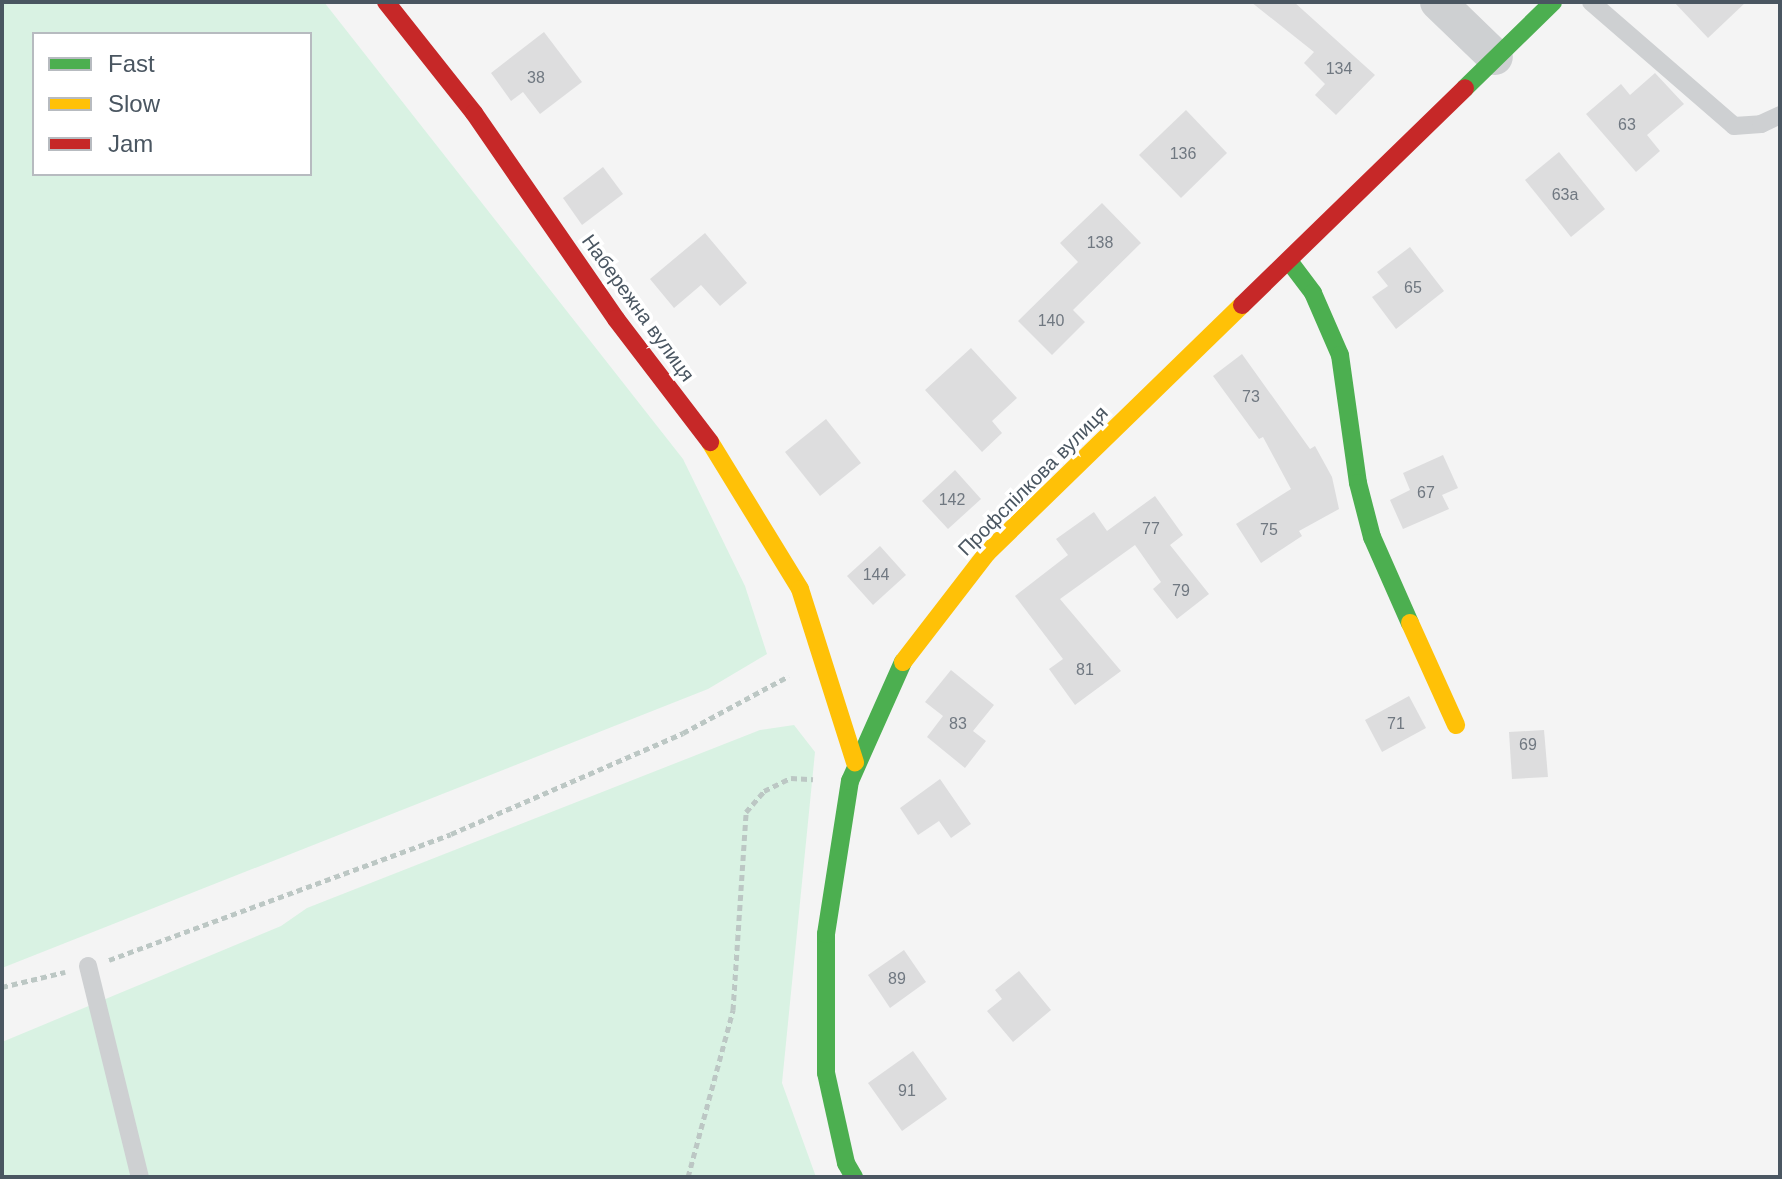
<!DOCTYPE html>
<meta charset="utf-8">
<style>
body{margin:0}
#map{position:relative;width:1782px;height:1179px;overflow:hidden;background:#f4f4f4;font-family:Arial,sans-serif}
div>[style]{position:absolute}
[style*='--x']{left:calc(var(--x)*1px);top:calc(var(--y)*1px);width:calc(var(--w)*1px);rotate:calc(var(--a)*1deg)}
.green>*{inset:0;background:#d9f2e3}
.building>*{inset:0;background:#ddddde}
.path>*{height:5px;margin-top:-2.5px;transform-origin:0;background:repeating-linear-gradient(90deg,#bcc7c4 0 6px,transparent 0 10px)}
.lane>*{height:18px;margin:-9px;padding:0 9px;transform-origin:9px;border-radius:9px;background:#ced0d2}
.street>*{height:36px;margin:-18px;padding:0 18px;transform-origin:18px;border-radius:18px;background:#ced0d2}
.fast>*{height:18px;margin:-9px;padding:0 9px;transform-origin:9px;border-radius:9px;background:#4caf50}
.slow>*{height:18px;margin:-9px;padding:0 9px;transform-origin:9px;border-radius:9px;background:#ffc107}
.jam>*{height:18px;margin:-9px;padding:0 9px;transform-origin:9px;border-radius:9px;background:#c62828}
span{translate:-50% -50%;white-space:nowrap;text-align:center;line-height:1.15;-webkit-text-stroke:7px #fff;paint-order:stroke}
.number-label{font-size:16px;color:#707881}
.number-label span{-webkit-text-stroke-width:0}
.street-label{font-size:20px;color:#4a5661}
.frame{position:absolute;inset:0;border:4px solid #4a5661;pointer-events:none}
.legend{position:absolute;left:32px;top:32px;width:280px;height:144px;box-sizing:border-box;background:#fff;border:2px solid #b7bbc0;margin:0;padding:10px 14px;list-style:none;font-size:24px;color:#4a5661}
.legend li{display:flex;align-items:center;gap:16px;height:40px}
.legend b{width:40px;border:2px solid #b7bbc0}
</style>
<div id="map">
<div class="green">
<i style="clip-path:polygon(evenodd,2px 2px,324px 2px,683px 459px,745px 586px,767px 654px,708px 689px,2px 968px,2px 2px,34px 34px,310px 34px,310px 174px,34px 174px,34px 34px)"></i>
<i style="clip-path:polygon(794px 725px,815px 752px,782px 1083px,816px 1177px,2px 1177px,2px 1042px,281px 926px,307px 908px,760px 730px)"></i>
</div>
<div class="building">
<i style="clip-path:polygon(1251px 2px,1294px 2px,1375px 75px,1336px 115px,1315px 95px,1325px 84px,1304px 63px,1314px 52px)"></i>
<i style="clip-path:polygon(1674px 2px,1746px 2px,1708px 38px)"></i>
<i style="clip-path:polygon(544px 32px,582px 82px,540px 114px,523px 92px,511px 101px,491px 73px)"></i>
<i style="clip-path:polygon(1655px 73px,1684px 104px,1647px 135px,1660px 151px,1636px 172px,1586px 114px,1621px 84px,1630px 95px)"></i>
<i style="clip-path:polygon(1186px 110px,1227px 153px,1181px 198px,1139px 155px)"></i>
<i style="clip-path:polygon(1559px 152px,1605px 209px,1571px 237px,1525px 180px)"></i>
<i style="clip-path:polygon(603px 167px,623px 194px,582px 225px,563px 198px)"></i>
<i style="clip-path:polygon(1102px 203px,1141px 243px,1073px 310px,1085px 322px,1052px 355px,1018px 321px,1078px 262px,1060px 243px)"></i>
<i style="clip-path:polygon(705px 233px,747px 283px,720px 306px,701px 285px,674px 308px,650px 279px)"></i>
<i style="clip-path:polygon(1410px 247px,1444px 291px,1396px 329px,1372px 297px,1388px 286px,1377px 272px)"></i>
<i style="clip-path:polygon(971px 348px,1017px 398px,992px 421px,1002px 433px,982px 452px,925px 390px)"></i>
<i style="clip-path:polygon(1242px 354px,1310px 449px,1315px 446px,1332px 477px,1339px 509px,1299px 531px,1302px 536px,1261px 563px,1236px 524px,1291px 489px,1263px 437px,1259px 439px,1213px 376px)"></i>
<i style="clip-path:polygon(826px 419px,861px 463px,820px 496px,785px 452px)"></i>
<i style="clip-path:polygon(1443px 455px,1458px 488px,1442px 495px,1449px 509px,1403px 529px,1390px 500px,1410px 490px,1403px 473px)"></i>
<i style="clip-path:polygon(955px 470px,981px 499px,948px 529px,922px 501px)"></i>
<i style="clip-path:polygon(1155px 496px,1183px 535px,1170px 545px,1209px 594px,1177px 619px,1153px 589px,1161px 582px,1135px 545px,1060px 599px,1121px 671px,1075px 705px,1049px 669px,1063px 659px,1015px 596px,1068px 555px,1056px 539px,1094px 512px,1107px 531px)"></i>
<i style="clip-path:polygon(880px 546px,906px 575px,873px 605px,847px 576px)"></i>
<i style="clip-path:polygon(951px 670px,994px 705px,973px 731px,986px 741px,965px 768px,927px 737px,943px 716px,925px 702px)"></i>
<i style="clip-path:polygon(1409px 696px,1426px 728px,1382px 752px,1365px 720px)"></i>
<i style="clip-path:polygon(1544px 730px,1548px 777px,1512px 779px,1509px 732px)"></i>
<i style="clip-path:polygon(940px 779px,971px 824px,951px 838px,939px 821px,918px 835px,900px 808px)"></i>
<i style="clip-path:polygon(904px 950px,926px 982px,890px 1008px,868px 975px)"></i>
<i style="clip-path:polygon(1019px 971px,1051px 1010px,1013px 1042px,987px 1011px,1002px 999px,995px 990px)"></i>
<i style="clip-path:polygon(913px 1051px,947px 1099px,902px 1131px,868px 1083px)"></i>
</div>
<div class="path">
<i style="--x:109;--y:960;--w:364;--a:-20.2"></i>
<i style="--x:451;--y:834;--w:253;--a:-23.5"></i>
<i style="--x:683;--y:733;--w:120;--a:-28.3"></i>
<i style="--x:2;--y:987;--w:65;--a:-13.4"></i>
<i style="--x:688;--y:1177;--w:173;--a:-74.9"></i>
<i style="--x:733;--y:1010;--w:198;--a:-86.2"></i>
<i style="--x:746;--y:812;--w:28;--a:-49"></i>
<i style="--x:764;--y:791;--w:30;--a:-26"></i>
<i style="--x:791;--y:778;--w:22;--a:3"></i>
</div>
<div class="lane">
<i style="--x:1591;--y:2;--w:189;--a:40.9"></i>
<i style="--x:1734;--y:126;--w:27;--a:-4"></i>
<i style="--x:1761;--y:124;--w:21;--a:-25"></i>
<i style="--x:88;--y:966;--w:217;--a:76.2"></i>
</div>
<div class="street">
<i style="--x:1438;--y:2;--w:79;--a:44"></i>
</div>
<div class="fast">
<i style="--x:1465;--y:88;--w:123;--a:-44.3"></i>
<i style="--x:1289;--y:261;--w:40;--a:53"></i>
<i style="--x:1313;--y:293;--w:68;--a:66.5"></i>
<i style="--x:1340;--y:355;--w:129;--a:82"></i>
<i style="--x:1358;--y:483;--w:56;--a:75.5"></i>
<i style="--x:1372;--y:537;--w:94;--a:66.2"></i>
<i style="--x:854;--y:1177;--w:16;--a:-120"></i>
<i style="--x:846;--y:1163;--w:92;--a:-102.5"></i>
<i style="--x:826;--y:1073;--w:139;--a:-90"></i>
<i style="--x:826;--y:934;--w:155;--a:-81.1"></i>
<i style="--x:850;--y:781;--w:130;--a:-66"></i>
</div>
<div class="slow">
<i style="--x:710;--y:442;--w:172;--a:58.5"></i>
<i style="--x:800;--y:589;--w:182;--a:72.4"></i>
<i style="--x:1410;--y:623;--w:112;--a:65.7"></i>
<i style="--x:903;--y:662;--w:138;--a:-52.4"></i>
<i style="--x:987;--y:553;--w:356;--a:-44.2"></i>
</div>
<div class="jam">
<i style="--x:386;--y:2;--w:142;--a:51.6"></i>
<i style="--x:474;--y:113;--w:250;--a:55.4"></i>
<i style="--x:616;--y:319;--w:155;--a:52.6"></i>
<i style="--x:1242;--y:305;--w:311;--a:-44.2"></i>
</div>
<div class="number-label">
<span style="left:1339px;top:69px">134</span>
<span style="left:536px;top:78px">38</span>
<span style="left:1627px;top:125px">63</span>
<span style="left:1183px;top:154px">136</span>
<span style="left:1565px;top:195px">63а</span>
<span style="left:1100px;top:243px">138</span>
<span style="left:1413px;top:288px">65</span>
<span style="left:1051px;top:321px">140</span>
<span style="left:1251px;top:397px">73</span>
<span style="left:1426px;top:493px">67</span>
<span style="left:952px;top:500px">142</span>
<span style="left:1151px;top:529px">77</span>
<span style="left:1269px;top:530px">75</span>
<span style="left:876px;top:575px">144</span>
<span style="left:1181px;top:591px">79</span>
<span style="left:1085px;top:670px">81</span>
<span style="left:958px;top:724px">83</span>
<span style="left:1396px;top:724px">71</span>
<span style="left:1528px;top:745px">69</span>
<span style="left:897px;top:979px">89</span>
<span style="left:907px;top:1091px">91</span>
</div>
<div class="street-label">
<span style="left:638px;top:308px;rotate:54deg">Набережна вулиця</span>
<span style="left:1033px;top:481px;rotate:-45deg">Профспілкова вулиця</span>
</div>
<div class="frame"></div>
<ul class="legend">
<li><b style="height:10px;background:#4caf50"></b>Fast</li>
<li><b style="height:10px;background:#ffc107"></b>Slow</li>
<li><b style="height:10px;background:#c62828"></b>Jam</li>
</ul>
</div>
